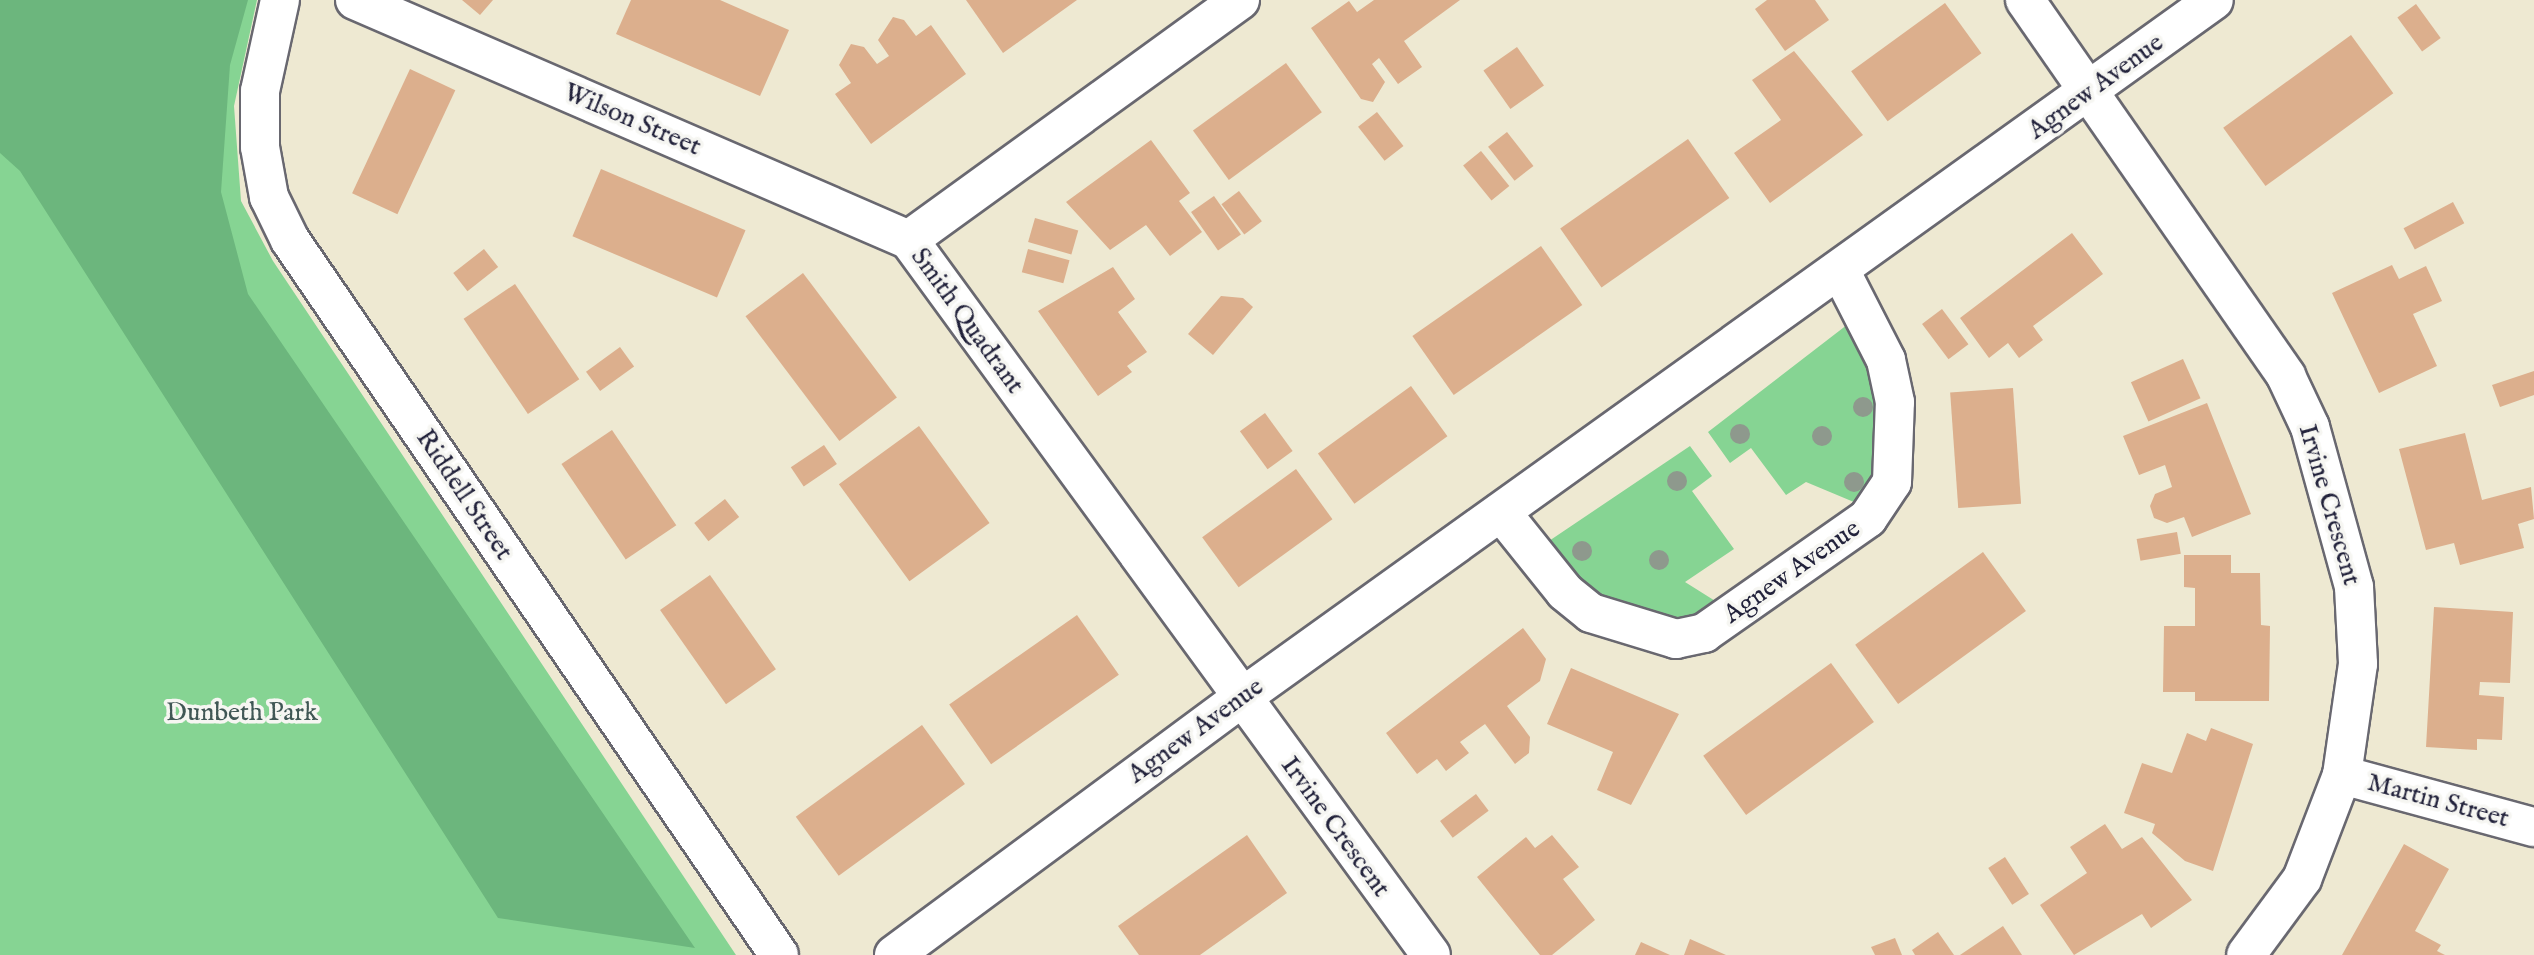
<!DOCTYPE html>
<html>
<head>
<meta charset="utf-8">
<style>
	body { margin:0 }
	#map { position:relative; width:2534px; height:955px; overflow:hidden; background:#eee9d2; font-family:"IM FELL English",serif }
	div>[style] { position:absolute }
	.green>* { inset:0; background:#86d493 }
	.forest>* { inset:0; background:#6cb67d }
	.building>* { inset:0; background:#dcaf8d; transform-origin:0 0 }
	.roads { filter:drop-shadow(2px 0 #696870) drop-shadow(-2px 0 #696870) drop-shadow(0 2px #696870) drop-shadow(0 -2px #696870) }
	.minor>* { height:38px; margin:-19px; padding:0 19px; transform-origin:19px; border-radius:19px; background:#fff }
	.trees>* { width:20px; height:20px; margin:-10px; border-radius:50%; background:#8e998d }
	span { translate:-50% -50%; white-space:nowrap; text-align:center; line-height:1.15; -webkit-text-stroke:7px #f6f6f2; paint-order:stroke }
	.street-label { font-size:26px; color:#22223b }
	.park-label { font-size:26px; color:#405755 }
</style>
</head>
<body>
<div id="map">
	<div class="green">
		<div style="clip-path:polygon(0 0,257px 0,234px 106px,241px 201px,273px 261px,736px 955px,0 955px)"></div>
		<div style="clip-path:polygon(1852px 321px,1880px 402px,1878px 479px,1861px 505px,1806px 482px,1786px 495px,1751px 448px,1730px 463px,1708px 432px)"></div>
		<div style="clip-path:polygon(1690px 446px,1712px 476px,1692px 491px,1734px 549px,1685px 582px,1720px 604px,1694px 618px,1667px 621px,1598px 599px,1546px 543px)"></div>
	</div>
	<div class="forest">
		<div style="clip-path:polygon(0 0,248px 0,230px 65px,221px 192px,248px 294px,695px 948px,498px 918px,20px 171px,0 153px)"></div>
	</div>
	<div class="building">
		<div style="clip-path:polygon(462px 0,493px 0,480px 15px)"></div>
		<div style="clip-path:polygon(631px 0,720px 0,789px 30px,760px 96px,616px 34px)"></div>
		<div style="clip-path:polygon(966px 0,1077px 0,1003px 53px)"></div>
		<div style="clip-path:polygon(1374px 0,1460px 0,1404px 41px,1422px 67px,1398px 84px,1379px 58px,1372px 64px,1385px 82px,1373px 102px,1361px 99px,1311px 28px,1349px 1px,1357px 12px)"></div>
		<div style="clip-path:polygon(1767px 0,1815px 0,1829px 20px,1785px 51px,1755px 9px)"></div>
		<div style="left:1945px;top:3px;width:62px;height:116px;rotate:54deg"></div>
		<div style="left:2416px;top:4px;width:42px;height:23px;rotate:54deg"></div>
		<div style="clip-path:polygon(893px 17px,904px 20px,916px 36px,931px 25px,966px 74px,871px 144px,835px 94px,851px 83px,839px 65px,851px 44px,864px 47px,877px 64px,889px 56px,878px 40px)"></div>
		<div style="left:2351px;top:35px;width:72px;height:158px;rotate:54deg"></div>
		<div style="left:1517px;top:47px;width:47px;height:41px;rotate:55deg"></div>
		<div style="clip-path:polygon(1794px 51px,1863px 135px,1770px 203px,1734px 153px,1781px 120px,1752px 80px)"></div>
		<div style="left:1286px;top:63px;width:61px;height:115px;rotate:54deg"></div>
		<div style="left:410px;top:69px;width:50px;height:137px;rotate:25deg"></div>
		<div style="left:1377px;top:112px;width:43px;height:24px;rotate:52deg"></div>
		<div style="left:1507px;top:132px;width:43px;height:24px;rotate:52deg"></div>
		<div style="left:1688px;top:139px;width:72px;height:156px;rotate:55deg"></div>
		<div style="clip-path:polygon(1151px 140px,1190px 193px,1179px 201px,1202px 232px,1170px 256px,1146px 225px,1110px 250px,1066px 202px)"></div>
		<div style="left:1481px;top:151px;width:45px;height:23px;rotate:51deg"></div>
		<div style="left:601px;top:169px;width:157px;height:73px;rotate:23deg"></div>
		<div style="left:1239px;top:191px;width:38px;height:22px;rotate:53deg"></div>
		<div style="left:1214px;top:196px;width:47px;height:28px;rotate:55deg"></div>
		<div style="left:2453px;top:202px;width:24px;height:56px;rotate:62deg"></div>
		<div style="left:1035px;top:218px;width:45px;height:25px;rotate:16deg"></div>
		<div style="clip-path:polygon(2072px 233px,2103px 274px,2033px 326px,2043px 340px,2019px 358px,2008px 343px,1989px 358px,1960px 318px)"></div>
		<div style="left:1541px;top:246px;width:72px;height:157px;rotate:55deg"></div>
		<div style="left:484px;top:249px;width:23px;height:39px;rotate:52deg"></div>
		<div style="left:1028px;top:249px;width:43px;height:24px;rotate:15deg"></div>
		<div style="clip-path:polygon(2392px 265px,2399px 279px,2426px 266px,2442px 301px,2413px 314px,2437px 366px,2379px 393px,2332px 293px)"></div>
		<div style="clip-path:polygon(1113px 267px,1135px 299px,1118px 312px,1147px 352px,1127px 366px,1132px 372px,1098px 396px,1038px 311px)"></div>
		<div style="left:803px;top:273px;width:156px;height:72px;rotate:53deg"></div>
		<div style="left:515px;top:284px;width:115px;height:62px;rotate:56deg"></div>
		<div style="clip-path:polygon(1221px 296px,1243px 298px,1253px 307px,1213px 355px,1188px 334px)"></div>
		<div style="left:1942px;top:309px;width:44px;height:25px;rotate:53deg"></div>
		<div style="left:620px;top:347px;width:24px;height:42px;rotate:54deg"></div>
		<div style="left:2183px;top:359px;width:43px;height:57px;rotate:66deg"></div>
		<div style="clip-path:polygon(2534px 371px,2534px 395px,2500px 407px,2492px 385px)"></div>
		<div style="left:1411px;top:386px;width:62px;height:115px;rotate:54deg"></div>
		<div style="left:2013px;top:388px;width:116px;height:63px;rotate:86deg"></div>
		<div style="clip-path:polygon(2207px 403px,2251px 514px,2192px 537px,2184px 517px,2167px 523px,2154px 518px,2150px 506px,2155px 494px,2172px 487px,2165px 465px,2139px 475px,2123px 436px)"></div>
		<div style="left:1265px;top:413px;width:47px;height:31px;rotate:54deg"></div>
		<div style="left:919px;top:426px;width:120px;height:99px;rotate:54deg"></div>
		<div style="left:612px;top:430px;width:115px;height:61px;rotate:56deg"></div>
		<div style="clip-path:polygon(2465px 433px,2482px 500px,2531px 487px,2534px 519px,2518px 524px,2524px 548px,2460px 565px,2454px 543px,2426px 550px,2399px 449px)"></div>
		<div style="left:824px;top:445px;width:23px;height:40px;rotate:56deg"></div>
		<div style="left:1296px;top:469px;width:62px;height:116px;rotate:54deg"></div>
		<div style="left:725px;top:499px;width:23px;height:39px;rotate:52deg"></div>
		<div style="left:2177px;top:532px;width:22px;height:41px;rotate:80deg"></div>
		<div style="left:1983px;top:552px;width:73px;height:158px;rotate:54deg"></div>
		<div style="clip-path:polygon(2184px 555px,2231px 555px,2231px 573px,2260px 573px,2261px 625px,2270px 626px,2269px 701px,2195px 701px,2195px 692px,2163px 692px,2164px 626px,2195px 626px,2195px 588px,2184px 587px)"></div>
		<div style="left:710px;top:575px;width:115px;height:61px;rotate:55deg"></div>
		<div style="clip-path:polygon(2434px 607px,2513px 612px,2510px 683px,2480px 682px,2479px 695px,2504px 697px,2502px 740px,2477px 739px,2477px 750px,2426px 747px)"></div>
		<div style="left:1077px;top:615px;width:73px;height:156px;rotate:55deg"></div>
		<div style="clip-path:polygon(1523px 628px,1546px 659px,1540px 681px,1507px 706px,1530px 737px,1529px 753px,1515px 764px,1485px 724px,1460px 742px,1469px 753px,1446px 771px,1437px 759px,1417px 774px,1386px 733px)"></div>
		<div style="left:1831px;top:663px;width:73px;height:158px;rotate:54deg"></div>
		<div style="clip-path:polygon(1571px 668px,1679px 714px,1631px 805px,1597px 790px,1613px 752px,1547px 724px)"></div>
		<div style="left:922px;top:725px;width:73px;height:156px;rotate:54deg"></div>
		<div style="clip-path:polygon(2211px 728px,2253px 744px,2213px 871px,2185px 861px,2152px 833px,2155px 824px,2124px 813px,2142px 763px,2172px 773px,2187px 733px,2206px 741px)"></div>
		<div style="left:1476px;top:794px;width:21px;height:45px;rotate:53deg"></div>
		<div style="clip-path:polygon(2105px 824px,2122px 849px,2142px 837px,2192px 900px,2151px 928px,2142px 914px,2074px 955px,2040px 905px,2087px 873px,2070px 847px)"></div>
		<div style="clip-path:polygon(1247px 835px,1287px 893px,1200px 955px,1139px 955px,1118px 926px)"></div>
		<div style="clip-path:polygon(1552px 835px,1579px 867px,1563px 879px,1595px 920px,1552px 955px,1540px 955px,1477px 877px,1526px 837px,1535px 848px)"></div>
		<div style="clip-path:polygon(2404px 844px,2449px 869px,2415px 931px,2441px 945px,2437px 951px,2445px 955px,2342px 955px)"></div>
		<div style="left:2005px;top:857px;width:44px;height:20px;rotate:57deg"></div>
		<div style="clip-path:polygon(2003px 926px,2022px 955px,1960px 955px)"></div>
		<div style="clip-path:polygon(1938px 932px,1954px 955px,1915px 955px,1912px 950px)"></div>
		<div style="clip-path:polygon(1895px 938px,1902px 955px,1875px 955px,1871px 947px)"></div>
		<div style="clip-path:polygon(1690px 939px,1726px 955px,1684px 955px)"></div>
		<div style="clip-path:polygon(1641px 942px,1670px 955px,1635px 955px)"></div>
	</div>
	<div class="roads">
		<div class="minor">
			<div style="left:280px;top:0;width:93px;rotate:102.4deg"></div>
			<div style="left:260px;top:91px;width:56px;rotate:90deg"></div>
			<div style="left:260px;top:147px;width:51px;rotate:79.8deg"></div>
			<div style="left:269px;top:197px;width:48px;rotate:64deg"></div>
			<div style="left:290px;top:240px;width:866px;rotate:55.63deg"></div>
			<div style="left:355px;top:0;width:604px;rotate:23.42deg"></div>
			<div style="left:1240px;top:0;width:409px;rotate:144.1deg"></div>
			<div style="left:909px;top:240px;width:885px;rotate:53.87deg"></div>
			<div style="left:2025px;top:0;width:458px;rotate:55.2deg"></div>
			<div style="left:2286px;top:376px;width:56px;rotate:64.8deg"></div>
			<div style="left:2310px;top:427px;width:166px;rotate:74.6deg"></div>
			<div style="left:2354px;top:587px;width:77px;rotate:87deg"></div>
			<div style="left:2358px;top:664px;width:112px;rotate:98.2deg"></div>
			<div style="left:2342px;top:775px;width:111px;rotate:111deg"></div>
			<div style="left:2302px;top:879px;width:94px;rotate:126.4deg"></div>
			<div style="left:1501px;top:512px;width:102px;rotate:51.3deg"></div>
			<div style="left:1565px;top:592px;width:33px;rotate:39deg"></div>
			<div style="left:1591px;top:613px;width:89px;rotate:17deg"></div>
			<div style="left:1676px;top:639px;width:29px;rotate:-12deg"></div>
			<div style="left:1704px;top:633px;width:200px;rotate:-35deg"></div>
			<div style="left:1868px;top:518px;width:43px;rotate:-56.3deg"></div>
			<div style="left:1892px;top:482px;width:80px;rotate:-87.9deg"></div>
			<div style="left:1895px;top:402px;width:43px;rotate:-102.1deg"></div>
			<div style="left:1886px;top:360px;width:101px;rotate:-117.1deg"></div>
			<div style="left:2342px;top:775px;width:199px;rotate:15.2deg"></div>
			<div style="left:894px;top:955px;width:432px;rotate:-36.5deg"></div>
			<div style="left:1241px;top:698px;width:1197px;rotate:-35.65deg"></div>
		</div>
	</div>
	<div class="trees">
		<div style="left:1863px;top:407px"></div>
		<div style="left:1740px;top:434px"></div>
		<div style="left:1822px;top:436px"></div>
		<div style="left:1677px;top:481px"></div>
		<div style="left:1854px;top:482px"></div>
		<div style="left:1582px;top:551px"></div>
		<div style="left:1659px;top:560px"></div>
	</div>
	<div class="street-label">
		<span style="left:2096px;top:87px;rotate:-36deg">Agnew Avenue</span>
		<span style="left:632px;top:120px;rotate:23deg">Wilson Street</span>
		<span style="left:967px;top:321px;rotate:54deg">Smith Quadrant</span>
		<span style="left:464px;top:495px;rotate:56deg">Riddell Street</span>
		<span style="left:2329px;top:505px;rotate:74deg">Irvine Crescent</span>
		<span style="left:1792px;top:572px;rotate:-35deg">Agnew Avenue</span>
		<span style="left:1196px;top:731px;rotate:-36deg">Agnew Avenue</span>
		<span style="left:2438px;top:801px;rotate:15deg">Martin Street</span>
		<span style="left:1335px;top:827px;rotate:54deg">Irvine Crescent</span>
	</div>
	<div class="park-label">
		<span style="left:242px;top:713px">Dunbeth Park</span>
	</div>
</div>
</body>
</html>
